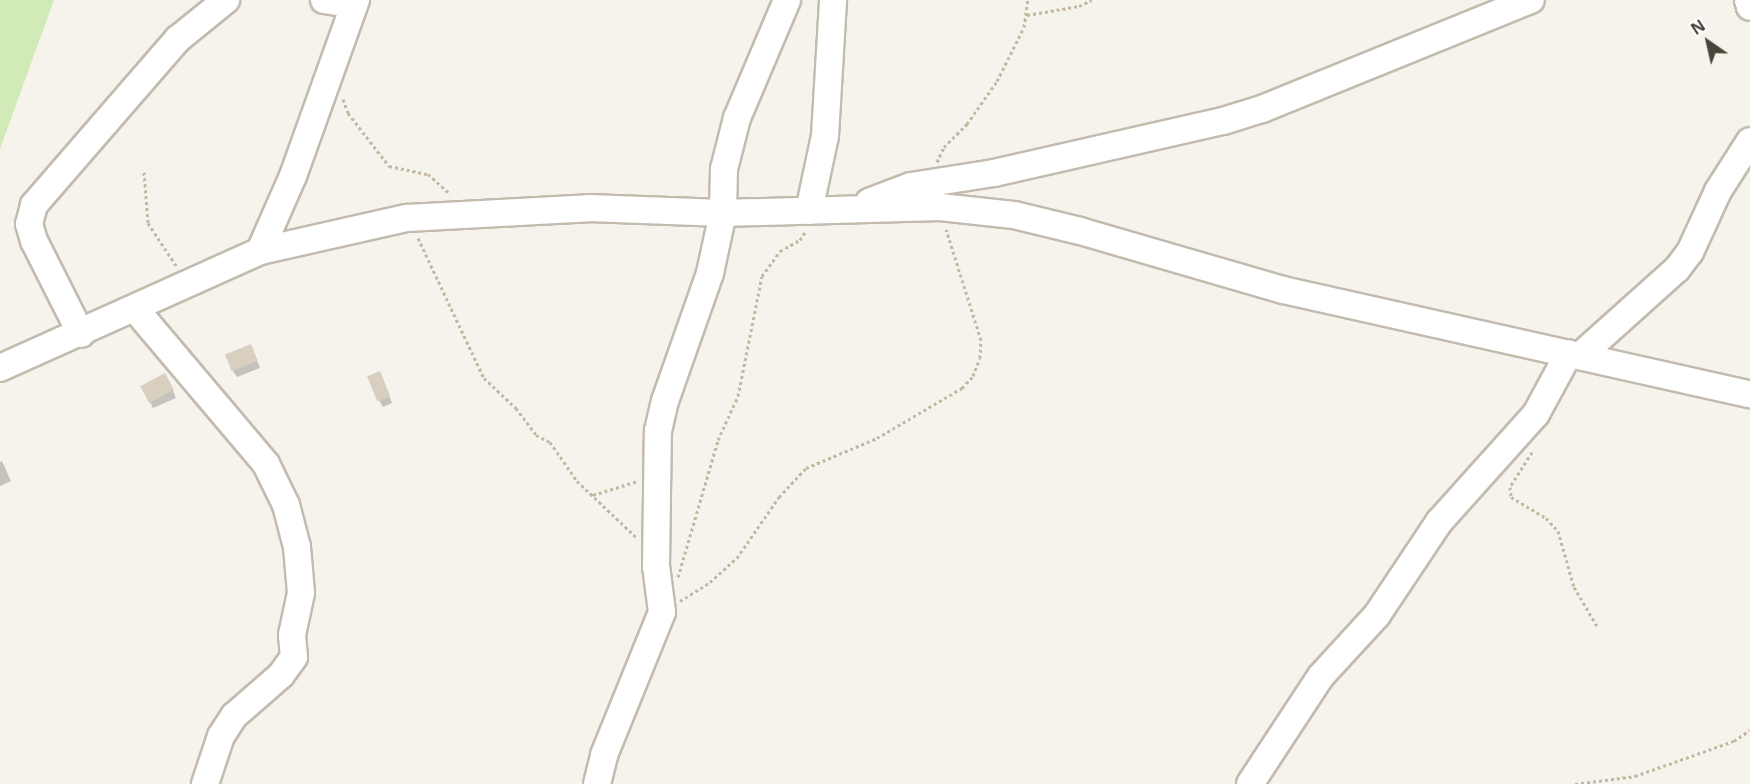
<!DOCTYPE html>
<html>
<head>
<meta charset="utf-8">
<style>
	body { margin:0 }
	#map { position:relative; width:1750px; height:784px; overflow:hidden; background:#f6f3ec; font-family:"Noto Sans",sans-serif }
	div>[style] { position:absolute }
	.green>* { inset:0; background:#d2eab5 }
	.shadow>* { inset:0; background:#0003 }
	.building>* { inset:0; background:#d8cfc1; transform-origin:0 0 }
	.path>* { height:3px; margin-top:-1.5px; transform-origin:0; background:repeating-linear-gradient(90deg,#c4b79f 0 3px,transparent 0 6px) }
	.roads { filter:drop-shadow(2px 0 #c2bbae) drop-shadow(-2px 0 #c2bbae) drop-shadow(0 2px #c2bbae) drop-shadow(0 -2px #c2bbae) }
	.minor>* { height:26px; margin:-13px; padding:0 13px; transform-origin:13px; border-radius:13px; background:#fff }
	span { translate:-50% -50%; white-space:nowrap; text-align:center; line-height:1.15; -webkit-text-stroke:4.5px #fff; paint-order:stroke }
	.north { position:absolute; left:1678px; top:12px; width:60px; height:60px; -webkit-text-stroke:4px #fff; paint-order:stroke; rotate:326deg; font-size:16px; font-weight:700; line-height:24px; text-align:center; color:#4b4439 }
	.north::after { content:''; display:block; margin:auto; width:21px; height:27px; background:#4b4439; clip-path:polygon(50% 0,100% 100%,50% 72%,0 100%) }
</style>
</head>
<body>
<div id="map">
	<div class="green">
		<div style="clip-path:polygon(0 0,54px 0,0 149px)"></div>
	</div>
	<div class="shadow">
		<div style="clip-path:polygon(254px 353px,260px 368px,237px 377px,233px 371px)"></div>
		<div style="clip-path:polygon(380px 372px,392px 403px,383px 407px,379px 400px)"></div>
		<div style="clip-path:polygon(169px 381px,176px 398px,153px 408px,142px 386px)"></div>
		<div style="clip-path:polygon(2px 461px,11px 481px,0 486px,0 462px)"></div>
	</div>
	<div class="building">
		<div style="left:251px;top:344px;width:18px;height:28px;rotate:68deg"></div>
		<div style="left:380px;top:371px;width:27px;height:14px;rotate:68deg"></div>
		<div style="left:165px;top:373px;width:19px;height:28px;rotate:62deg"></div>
	</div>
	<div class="path">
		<div style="left:1027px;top:15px;width:53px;rotate:-9.8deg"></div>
		<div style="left:1079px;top:6px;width:14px;rotate:-25deg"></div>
		<div style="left:343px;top:99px;width:15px;rotate:70deg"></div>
		<div style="left:348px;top:113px;width:67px;rotate:52.3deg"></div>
		<div style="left:389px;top:166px;width:40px;rotate:12deg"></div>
		<div style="left:428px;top:174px;width:30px;rotate:42deg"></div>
		<div style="left:937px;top:162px;width:17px;rotate:-65deg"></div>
		<div style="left:944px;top:147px;width:33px;rotate:-45deg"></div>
		<div style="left:967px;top:124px;width:52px;rotate:-55.1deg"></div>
		<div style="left:997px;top:81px;width:60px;rotate:-63.4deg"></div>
		<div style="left:1024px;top:27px;width:27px;rotate:-82deg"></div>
		<div style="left:144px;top:172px;width:51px;rotate:85.5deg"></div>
		<div style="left:148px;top:223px;width:53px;rotate:56.6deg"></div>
		<div style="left:418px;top:238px;width:155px;rotate:64.8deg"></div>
		<div style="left:484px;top:378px;width:44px;rotate:43.2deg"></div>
		<div style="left:516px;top:408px;width:34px;rotate:53deg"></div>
		<div style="left:536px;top:435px;width:16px;rotate:27deg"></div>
		<div style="left:550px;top:442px;width:47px;rotate:55.3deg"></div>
		<div style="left:577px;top:481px;width:81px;rotate:43.5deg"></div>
		<div style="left:1532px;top:452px;width:41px;rotate:122.2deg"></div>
		<div style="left:1510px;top:487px;width:10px;rotate:84deg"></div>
		<div style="left:1511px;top:497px;width:41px;rotate:31deg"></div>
		<div style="left:1546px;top:518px;width:18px;rotate:47deg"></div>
		<div style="left:1558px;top:531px;width:58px;rotate:74.1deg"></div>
		<div style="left:1574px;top:587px;width:45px;rotate:59.5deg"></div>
		<div style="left:593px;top:495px;width:47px;rotate:-17.3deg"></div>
		<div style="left:678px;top:577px;width:143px;rotate:-73.7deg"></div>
		<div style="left:718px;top:440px;width:48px;rotate:-65.6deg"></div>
		<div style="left:738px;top:396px;width:122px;rotate:-78.7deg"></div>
		<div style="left:762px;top:276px;width:31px;rotate:-54deg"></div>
		<div style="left:780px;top:251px;width:23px;rotate:-29deg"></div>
		<div style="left:800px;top:240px;width:9px;rotate:-58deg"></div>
		<div style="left:680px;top:601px;width:36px;rotate:-32deg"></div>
		<div style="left:710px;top:582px;width:36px;rotate:-42deg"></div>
		<div style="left:737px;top:558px;width:74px;rotate:-55.5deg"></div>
		<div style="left:779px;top:497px;width:40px;rotate:-47deg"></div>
		<div style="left:806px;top:468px;width:77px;rotate:-22.9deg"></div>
		<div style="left:877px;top:438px;width:99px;rotate:-30.5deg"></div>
		<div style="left:962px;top:388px;width:16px;rotate:-47deg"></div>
		<div style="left:973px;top:376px;width:19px;rotate:-69deg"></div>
		<div style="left:980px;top:358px;width:18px;rotate:-87deg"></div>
		<div style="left:981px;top:340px;width:116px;rotate:-107.5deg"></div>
		<div style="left:1575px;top:784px;width:61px;rotate:-7.6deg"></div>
		<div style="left:1635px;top:776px;width:105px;rotate:-19.5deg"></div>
		<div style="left:1734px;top:741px;width:19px;rotate:-35deg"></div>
	</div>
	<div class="roads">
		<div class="minor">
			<div style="left:324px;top:0;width:30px;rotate:9deg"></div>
			<div style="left:1748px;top:0;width:7px;rotate:74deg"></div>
			<div style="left:869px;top:202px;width:45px;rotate:-20.9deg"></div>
			<div style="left:911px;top:186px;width:84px;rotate:-8.9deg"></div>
			<div style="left:994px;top:173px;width:235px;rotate:-12.8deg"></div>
			<div style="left:1223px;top:121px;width:41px;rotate:-17.1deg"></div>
			<div style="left:1262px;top:109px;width:290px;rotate:-22.1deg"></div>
			<div style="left:809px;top:211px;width:77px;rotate:-78deg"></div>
			<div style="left:825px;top:136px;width:136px;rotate:-86.6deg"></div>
			<div style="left:260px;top:251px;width:82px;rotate:-66.3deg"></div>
			<div style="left:293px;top:176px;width:187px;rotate:-70.3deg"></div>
			<div style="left:136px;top:310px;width:202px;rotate:49.8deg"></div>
			<div style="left:266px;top:464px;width:46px;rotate:64deg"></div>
			<div style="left:286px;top:505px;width:43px;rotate:75.3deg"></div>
			<div style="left:297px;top:547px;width:46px;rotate:85deg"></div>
			<div style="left:301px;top:593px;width:43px;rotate:102.1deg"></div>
			<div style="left:292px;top:635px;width:22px;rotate:85deg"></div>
			<div style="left:294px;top:657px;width:22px;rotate:126deg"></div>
			<div style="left:281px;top:675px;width:62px;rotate:138.9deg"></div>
			<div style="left:234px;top:716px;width:24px;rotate:123deg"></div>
			<div style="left:221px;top:736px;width:51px;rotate:108.4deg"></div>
			<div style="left:81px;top:334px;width:104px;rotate:-116.8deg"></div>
			<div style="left:34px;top:241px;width:18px;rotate:-106deg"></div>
			<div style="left:29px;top:224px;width:20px;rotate:-75deg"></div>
			<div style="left:34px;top:205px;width:220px;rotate:-49.1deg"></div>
			<div style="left:178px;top:39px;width:62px;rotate:-39.1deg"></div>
			<div style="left:1581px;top:355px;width:129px;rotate:-41.9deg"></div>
			<div style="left:1677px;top:269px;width:21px;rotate:-53deg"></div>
			<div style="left:1690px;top:252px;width:67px;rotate:-65.3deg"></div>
			<div style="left:1718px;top:191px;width:59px;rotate:-57.4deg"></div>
			<div style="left:0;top:368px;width:285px;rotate:-24.2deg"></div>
			<div style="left:260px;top:251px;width:151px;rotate:-12.7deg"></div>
			<div style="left:407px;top:218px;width:182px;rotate:-3.1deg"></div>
			<div style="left:589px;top:208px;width:134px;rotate:2.1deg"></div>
			<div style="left:723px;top:213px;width:217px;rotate:-1.6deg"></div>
			<div style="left:940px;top:207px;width:74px;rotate:6.2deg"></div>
			<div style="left:1014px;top:215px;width:68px;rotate:13.6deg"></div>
			<div style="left:1080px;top:231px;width:211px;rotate:16.2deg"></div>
			<div style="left:1283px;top:290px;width:478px;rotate:12.6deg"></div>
			<div style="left:597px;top:784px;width:30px;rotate:-76deg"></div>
			<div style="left:604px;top:755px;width:154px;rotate:-67.9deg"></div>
			<div style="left:662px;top:612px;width:46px;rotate:-97.4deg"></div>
			<div style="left:656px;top:566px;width:135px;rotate:-89.2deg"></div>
			<div style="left:658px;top:431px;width:31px;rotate:-77deg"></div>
			<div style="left:665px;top:401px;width:136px;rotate:-70.6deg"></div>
			<div style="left:710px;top:273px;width:61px;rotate:-77.8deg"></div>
			<div style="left:723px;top:213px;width:44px;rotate:-88.7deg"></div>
			<div style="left:724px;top:169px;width:53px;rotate:-75.7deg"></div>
			<div style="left:737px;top:118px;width:128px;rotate:-67deg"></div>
			<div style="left:1250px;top:784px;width:129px;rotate:-56.7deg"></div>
			<div style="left:1321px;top:676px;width:83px;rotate:-47.4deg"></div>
			<div style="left:1377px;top:615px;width:112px;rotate:-56.3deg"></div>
			<div style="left:1439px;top:522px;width:145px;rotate:-48.1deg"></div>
			<div style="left:1536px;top:414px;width:69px;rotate:-61.6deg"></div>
		</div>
	</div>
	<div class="north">N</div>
</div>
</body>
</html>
